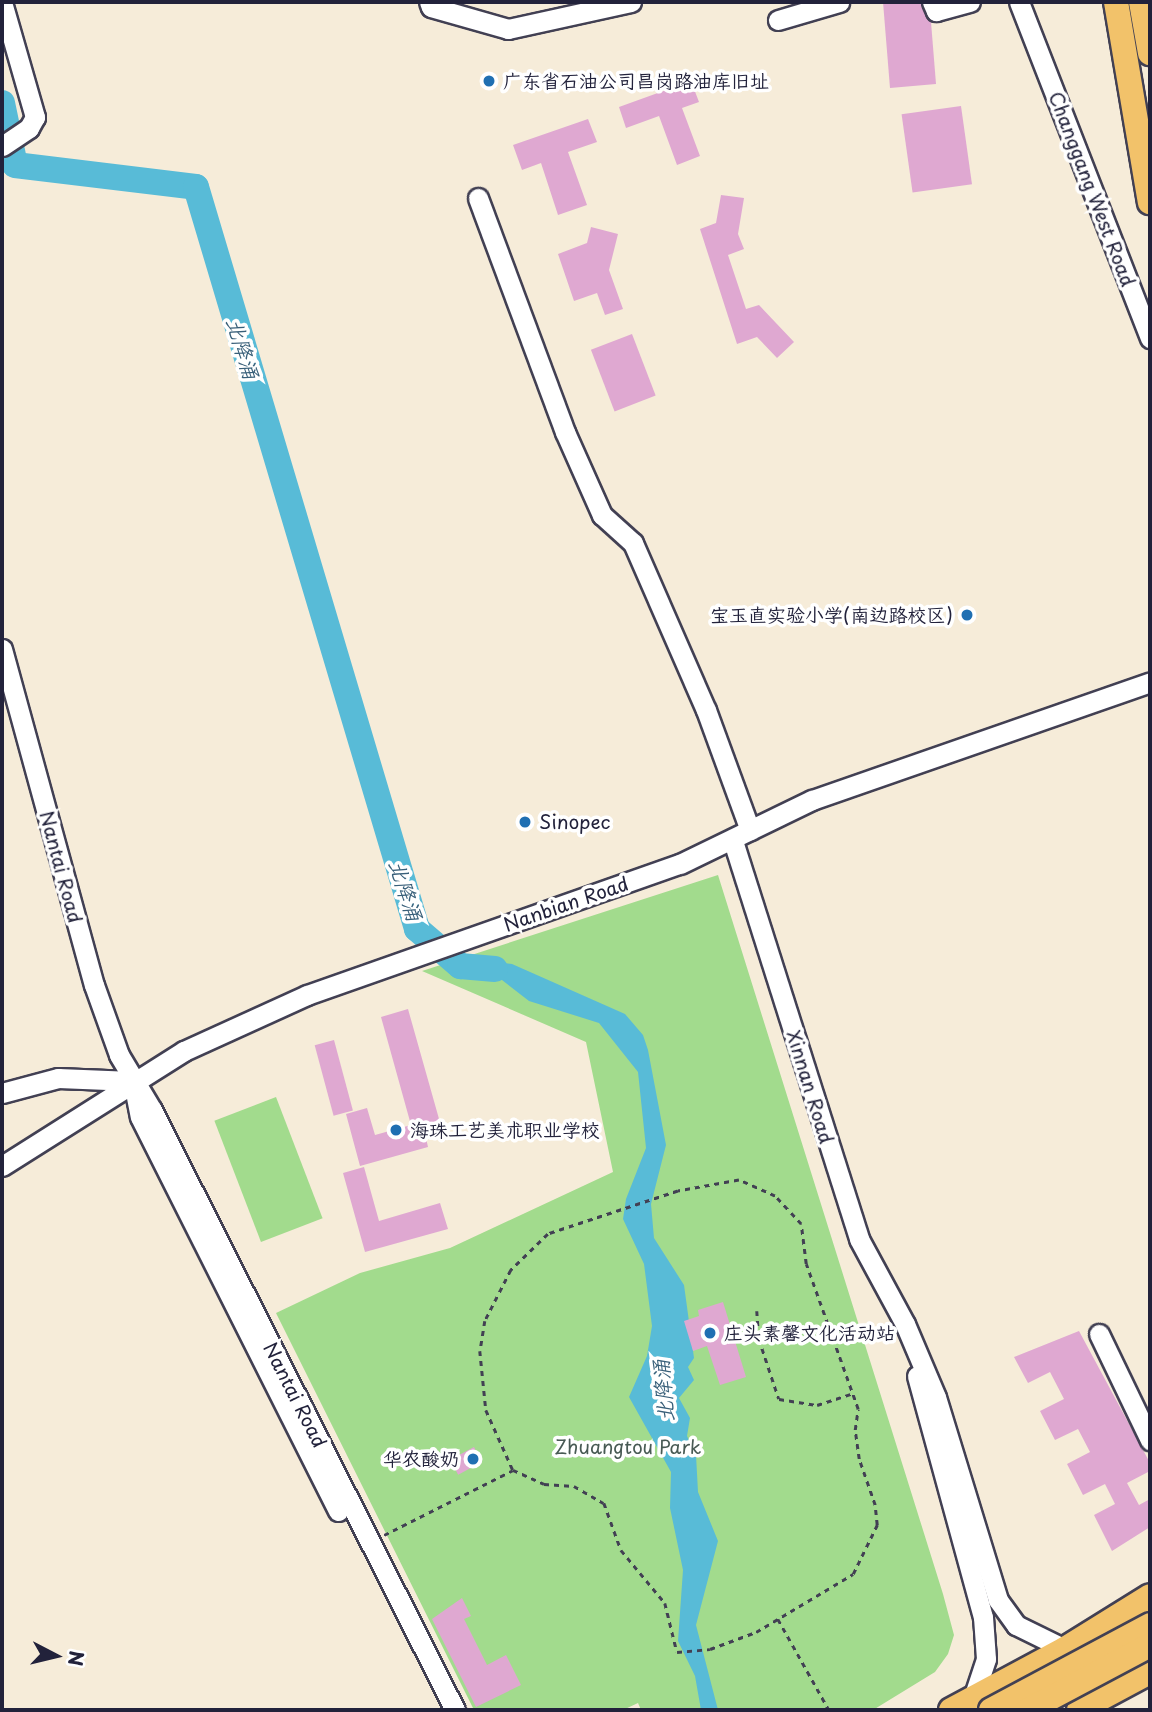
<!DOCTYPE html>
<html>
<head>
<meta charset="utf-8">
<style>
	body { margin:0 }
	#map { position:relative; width:1152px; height:1712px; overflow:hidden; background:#f6ecd9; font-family:"Playpen Sans","LXGW WenKai TC",sans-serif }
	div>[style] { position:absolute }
	.green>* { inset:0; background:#a2db8d; transform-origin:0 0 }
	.water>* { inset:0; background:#58bbd7 }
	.river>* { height:26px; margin:-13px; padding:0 13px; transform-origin:13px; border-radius:13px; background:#58bbd7 }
	.building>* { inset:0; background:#dfa8d1; transform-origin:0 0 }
	.path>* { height:2.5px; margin-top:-1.25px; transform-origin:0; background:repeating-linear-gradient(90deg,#424053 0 5px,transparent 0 10px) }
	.roads { filter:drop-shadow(2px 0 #424053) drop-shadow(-2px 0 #424053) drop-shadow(0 2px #424053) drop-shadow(0 -2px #424053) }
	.minor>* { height:19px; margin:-9.5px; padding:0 9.5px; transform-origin:9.5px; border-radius:9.5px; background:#fff }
	.major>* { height:24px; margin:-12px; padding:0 12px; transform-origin:12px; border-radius:12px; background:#f2c26a }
	.bridges { filter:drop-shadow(2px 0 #424053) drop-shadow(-2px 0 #424053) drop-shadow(0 2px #424053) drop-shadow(0 -2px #424053) }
	.major-bridge>* { height:24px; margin:-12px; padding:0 12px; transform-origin:12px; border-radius:12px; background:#f2c26a }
	.dots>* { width:19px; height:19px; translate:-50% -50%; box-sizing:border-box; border:4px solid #fff; border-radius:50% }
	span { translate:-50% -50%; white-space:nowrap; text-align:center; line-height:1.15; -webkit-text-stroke:7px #fff; paint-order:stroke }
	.poi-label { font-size:19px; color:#22223b }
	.left { translate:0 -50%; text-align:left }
	.right { translate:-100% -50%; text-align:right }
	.street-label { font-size:19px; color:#22223b }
	.park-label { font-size:19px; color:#485a54 }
	.water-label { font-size:21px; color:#385f79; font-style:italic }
	.frame { position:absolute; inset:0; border:4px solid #22223b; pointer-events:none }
	.north { position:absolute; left:21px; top:1621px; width:70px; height:70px; -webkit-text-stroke:5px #fff; paint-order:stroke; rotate:97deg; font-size:19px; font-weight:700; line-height:28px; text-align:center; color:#22223b }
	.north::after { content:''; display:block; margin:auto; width:24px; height:32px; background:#22223b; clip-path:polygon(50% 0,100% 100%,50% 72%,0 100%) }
</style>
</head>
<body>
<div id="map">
	<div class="green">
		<div style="clip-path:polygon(718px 875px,943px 1594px,954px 1635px,948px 1654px,935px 1672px,873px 1710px,641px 1710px,638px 1703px,623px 1710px,474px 1710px,276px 1313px,360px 1273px,450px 1248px,613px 1172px,586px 1042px,422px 971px)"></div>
		<div style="left:276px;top:1097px;width:130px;height:66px;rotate:69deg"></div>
	</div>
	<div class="water">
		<div style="clip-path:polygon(486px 961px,512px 964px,625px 1014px,643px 1035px,648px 1050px,666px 1145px,651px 1204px,654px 1238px,684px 1285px,694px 1358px,688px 1367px,694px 1380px,679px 1398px,690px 1418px,687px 1436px,696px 1455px,698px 1492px,718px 1541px,696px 1625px,718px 1710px,701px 1710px,695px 1676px,678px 1641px,683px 1570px,670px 1508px,671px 1472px,629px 1397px,647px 1356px,652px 1326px,644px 1264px,623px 1219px,626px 1199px,646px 1148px,638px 1072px,599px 1023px,529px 1001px,493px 973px,460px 966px)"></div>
	</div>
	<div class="river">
		<div style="left:2px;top:103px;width:63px;rotate:78.2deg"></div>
		<div style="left:15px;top:165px;width:182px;rotate:6.9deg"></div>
		<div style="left:196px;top:187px;width:774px;rotate:73.41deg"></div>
		<div style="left:417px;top:929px;width:57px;rotate:40.7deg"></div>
		<div style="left:460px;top:966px;width:35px;rotate:5deg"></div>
	</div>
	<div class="building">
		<div style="clip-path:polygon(883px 2px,920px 2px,931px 22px,936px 84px,890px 88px)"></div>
		<div style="clip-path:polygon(691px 81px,699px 102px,682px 108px,700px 156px,677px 165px,659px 116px,626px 128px,619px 107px)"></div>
		<div style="left:961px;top:106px;width:79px;height:60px;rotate:82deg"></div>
		<div style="clip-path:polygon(588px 119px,597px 142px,568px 152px,587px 205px,558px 215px,541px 163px,522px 170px,513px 145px)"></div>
		<div style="clip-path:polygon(721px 195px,744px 198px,738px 234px,744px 249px,728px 255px,746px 309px,759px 305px,794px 342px,777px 358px,757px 337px,737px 344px,700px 229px,716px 223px)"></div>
		<div style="clip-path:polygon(591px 227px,618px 234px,609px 270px,623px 309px,605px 315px,597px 293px,574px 301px,558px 254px,587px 243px)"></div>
		<div style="left:632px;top:334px;width:66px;height:44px;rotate:69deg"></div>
		<div style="clip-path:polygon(408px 1009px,443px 1133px,426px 1138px,428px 1147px,360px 1166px,346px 1114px,367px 1108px,375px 1135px,411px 1125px,381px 1017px)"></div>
		<div style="left:334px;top:1040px;width:73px;height:20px;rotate:75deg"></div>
		<div style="clip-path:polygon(364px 1167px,379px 1221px,440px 1203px,448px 1229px,365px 1252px,343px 1173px)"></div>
		<div style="clip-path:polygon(723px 1302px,746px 1377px,720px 1385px,707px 1346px,693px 1351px,684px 1321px,699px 1316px,698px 1310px)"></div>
		<div style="clip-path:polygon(1079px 1331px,1150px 1463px,1150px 1471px,1127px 1483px,1139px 1505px,1150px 1499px,1150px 1527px,1112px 1551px,1094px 1515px,1115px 1504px,1105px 1484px,1083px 1495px,1067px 1464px,1090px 1452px,1078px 1429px,1055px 1440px,1040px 1411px,1064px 1399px,1050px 1372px,1028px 1383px,1014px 1357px)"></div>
		<div style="left:474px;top:1447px;width:17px;height:27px;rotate:62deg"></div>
		<div style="clip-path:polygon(462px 1598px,471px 1616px,464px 1619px,487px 1665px,506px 1655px,521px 1685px,476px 1707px,432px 1619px)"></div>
	</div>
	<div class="path">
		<div style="left:757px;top:1311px;width:28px;rotate:86deg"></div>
		<div style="left:759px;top:1339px;width:63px;rotate:71.6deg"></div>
		<div style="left:779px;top:1399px;width:38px;rotate:9deg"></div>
		<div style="left:817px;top:1405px;width:39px;rotate:-18deg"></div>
		<div style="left:384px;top:1535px;width:144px;rotate:-26.7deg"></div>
		<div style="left:513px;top:1470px;width:34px;rotate:24deg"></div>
		<div style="left:544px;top:1484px;width:30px;rotate:4deg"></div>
		<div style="left:574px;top:1486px;width:34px;rotate:30deg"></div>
		<div style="left:604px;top:1503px;width:50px;rotate:70.1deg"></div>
		<div style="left:621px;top:1550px;width:69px;rotate:50.3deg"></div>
		<div style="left:665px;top:1603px;width:50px;rotate:76.2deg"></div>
		<div style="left:677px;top:1652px;width:33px;rotate:-5deg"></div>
		<div style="left:710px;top:1649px;width:49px;rotate:-20.3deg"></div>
		<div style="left:756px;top:1632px;width:113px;rotate:-30.9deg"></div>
		<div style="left:853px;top:1574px;width:55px;rotate:-63.9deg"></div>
		<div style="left:877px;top:1525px;width:20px;rotate:-96deg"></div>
		<div style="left:875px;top:1505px;width:49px;rotate:-109.2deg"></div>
		<div style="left:859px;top:1459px;width:29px;rotate:-98deg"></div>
		<div style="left:855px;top:1430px;width:21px;rotate:-82deg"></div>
		<div style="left:858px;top:1409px;width:154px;rotate:-109.7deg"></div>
		<div style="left:806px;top:1264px;width:40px;rotate:-97.1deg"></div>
		<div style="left:801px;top:1224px;width:38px;rotate:-133deg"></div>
		<div style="left:775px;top:1196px;width:39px;rotate:-156deg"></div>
		<div style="left:739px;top:1180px;width:62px;rotate:169.8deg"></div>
		<div style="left:678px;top:1191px;width:137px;rotate:161.7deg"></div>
		<div style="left:548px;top:1234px;width:52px;rotate:135.8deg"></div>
		<div style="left:511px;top:1270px;width:57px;rotate:117deg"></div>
		<div style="left:485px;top:1321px;width:30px;rotate:99deg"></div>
		<div style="left:480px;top:1351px;width:59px;rotate:84.2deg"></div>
		<div style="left:486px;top:1410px;width:66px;rotate:65.8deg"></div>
		<div style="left:778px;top:1619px;width:104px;rotate:60.7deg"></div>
	</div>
	<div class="roads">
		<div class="minor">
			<div style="left:2px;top:2px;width:120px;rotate:74deg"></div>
			<div style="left:35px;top:117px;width:13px;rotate:119deg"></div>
			<div style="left:29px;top:128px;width:32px;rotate:146deg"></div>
			<div style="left:429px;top:2px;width:5px;rotate:68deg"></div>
			<div style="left:431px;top:7px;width:80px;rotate:15.9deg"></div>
			<div style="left:508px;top:29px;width:126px;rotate:-12.4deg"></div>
			<div style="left:932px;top:2px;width:10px;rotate:66deg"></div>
			<div style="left:936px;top:11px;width:35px;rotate:-15deg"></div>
			<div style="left:1019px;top:2px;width:361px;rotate:68.7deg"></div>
			<div style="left:778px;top:20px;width:64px;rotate:-16.4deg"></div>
			<div style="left:478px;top:198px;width:250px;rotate:69.6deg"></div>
			<div style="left:565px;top:432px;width:91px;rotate:66deg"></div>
			<div style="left:602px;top:515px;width:42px;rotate:42.1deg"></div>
			<div style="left:633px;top:543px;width:182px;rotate:66.4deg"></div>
			<div style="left:706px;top:710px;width:128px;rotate:69.9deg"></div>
			<div style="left:2px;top:649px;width:348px;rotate:74.7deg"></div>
			<div style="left:94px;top:985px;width:74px;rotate:70.3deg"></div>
			<div style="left:119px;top:1055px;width:64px;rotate:59deg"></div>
			<div style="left:152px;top:1110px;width:672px;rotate:63.21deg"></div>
			<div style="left:733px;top:841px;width:417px;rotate:72.4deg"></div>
			<div style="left:859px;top:1239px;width:97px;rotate:61.6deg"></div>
			<div style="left:905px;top:1324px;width:79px;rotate:67deg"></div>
			<div style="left:936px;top:1397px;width:212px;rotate:73deg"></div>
			<div style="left:998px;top:1600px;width:31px;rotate:54deg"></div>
			<div style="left:1016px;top:1625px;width:55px;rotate:26.1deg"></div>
			<div style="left:135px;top:1092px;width:25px;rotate:79deg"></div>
			<div style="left:140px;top:1117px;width:441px;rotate:63.3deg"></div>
			<div style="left:2px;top:1093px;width:58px;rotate:-15deg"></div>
			<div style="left:58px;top:1078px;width:74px;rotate:2.3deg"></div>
			<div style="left:2px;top:1166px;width:215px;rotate:-32.3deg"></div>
			<div style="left:184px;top:1051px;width:135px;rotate:-24.5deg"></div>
			<div style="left:307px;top:995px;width:395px;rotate:-19.4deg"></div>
			<div style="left:680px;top:864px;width:147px;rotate:-25.9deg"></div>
			<div style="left:812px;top:800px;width:358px;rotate:-19.2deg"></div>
			<div style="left:1099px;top:1334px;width:118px;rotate:64.3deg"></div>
			<div style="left:917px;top:1376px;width:250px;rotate:74.7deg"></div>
			<div style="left:983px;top:1617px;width:42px;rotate:85.9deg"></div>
			<div style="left:986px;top:1659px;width:41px;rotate:108.4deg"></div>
		</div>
		<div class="major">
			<div style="left:1116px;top:2px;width:203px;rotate:80.4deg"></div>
			<div style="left:1141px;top:2px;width:52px;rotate:80deg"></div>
			<div style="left:951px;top:1710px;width:129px;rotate:-28.2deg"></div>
			<div style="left:1065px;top:1649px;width:100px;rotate:-31.9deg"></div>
			<div style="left:1079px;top:1710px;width:81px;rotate:-28.2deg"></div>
		</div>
	</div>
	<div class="bridges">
		<div class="major-bridge">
			<div style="left:991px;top:1710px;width:180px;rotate:-28.1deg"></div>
			<div style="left:1028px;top:1710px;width:138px;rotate:-28deg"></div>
		</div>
	</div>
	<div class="dots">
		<div style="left:489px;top:81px;background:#1f6fb2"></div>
		<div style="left:967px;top:615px;background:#1f6fb2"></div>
		<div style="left:525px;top:822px;background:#1f6fb2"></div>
		<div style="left:396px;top:1130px;background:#1f6fb2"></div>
		<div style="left:710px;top:1333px;background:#1f6fb2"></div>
		<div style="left:473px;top:1459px;background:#1f6fb2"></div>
	</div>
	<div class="poi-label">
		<span class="left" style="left:503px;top:81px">广东省石油公司昌岗路油库旧址</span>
		<span class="right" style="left:953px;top:615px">宝玉直实验小学(南边路校区)</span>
		<span class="left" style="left:539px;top:822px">Sinopec</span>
		<span class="left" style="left:410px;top:1130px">海珠工艺美术职业学校</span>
		<span class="left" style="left:724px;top:1333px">庄头素馨文化活动站</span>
		<span class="right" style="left:459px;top:1459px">华农酸奶</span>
	</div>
	<div class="street-label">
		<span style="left:1092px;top:189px;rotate:69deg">Changgang West Road</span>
		<span style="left:61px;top:867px;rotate:75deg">Nantai Road</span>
		<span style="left:566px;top:904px;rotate:-19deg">Nanbian Road</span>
		<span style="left:810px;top:1087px;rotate:73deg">Xinnan Road</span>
		<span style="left:295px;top:1395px;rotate:63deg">Nantai Road</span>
	</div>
	<div class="park-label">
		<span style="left:628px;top:1447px">Zhuangtou Park</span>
	</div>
	<div class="water-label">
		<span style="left:244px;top:348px;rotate:73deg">北降涌</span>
		<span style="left:407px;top:890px;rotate:72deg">北降涌</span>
		<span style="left:662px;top:1391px;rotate:-95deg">北降涌</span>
	</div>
	<div class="frame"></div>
	<div class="north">N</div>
</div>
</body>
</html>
